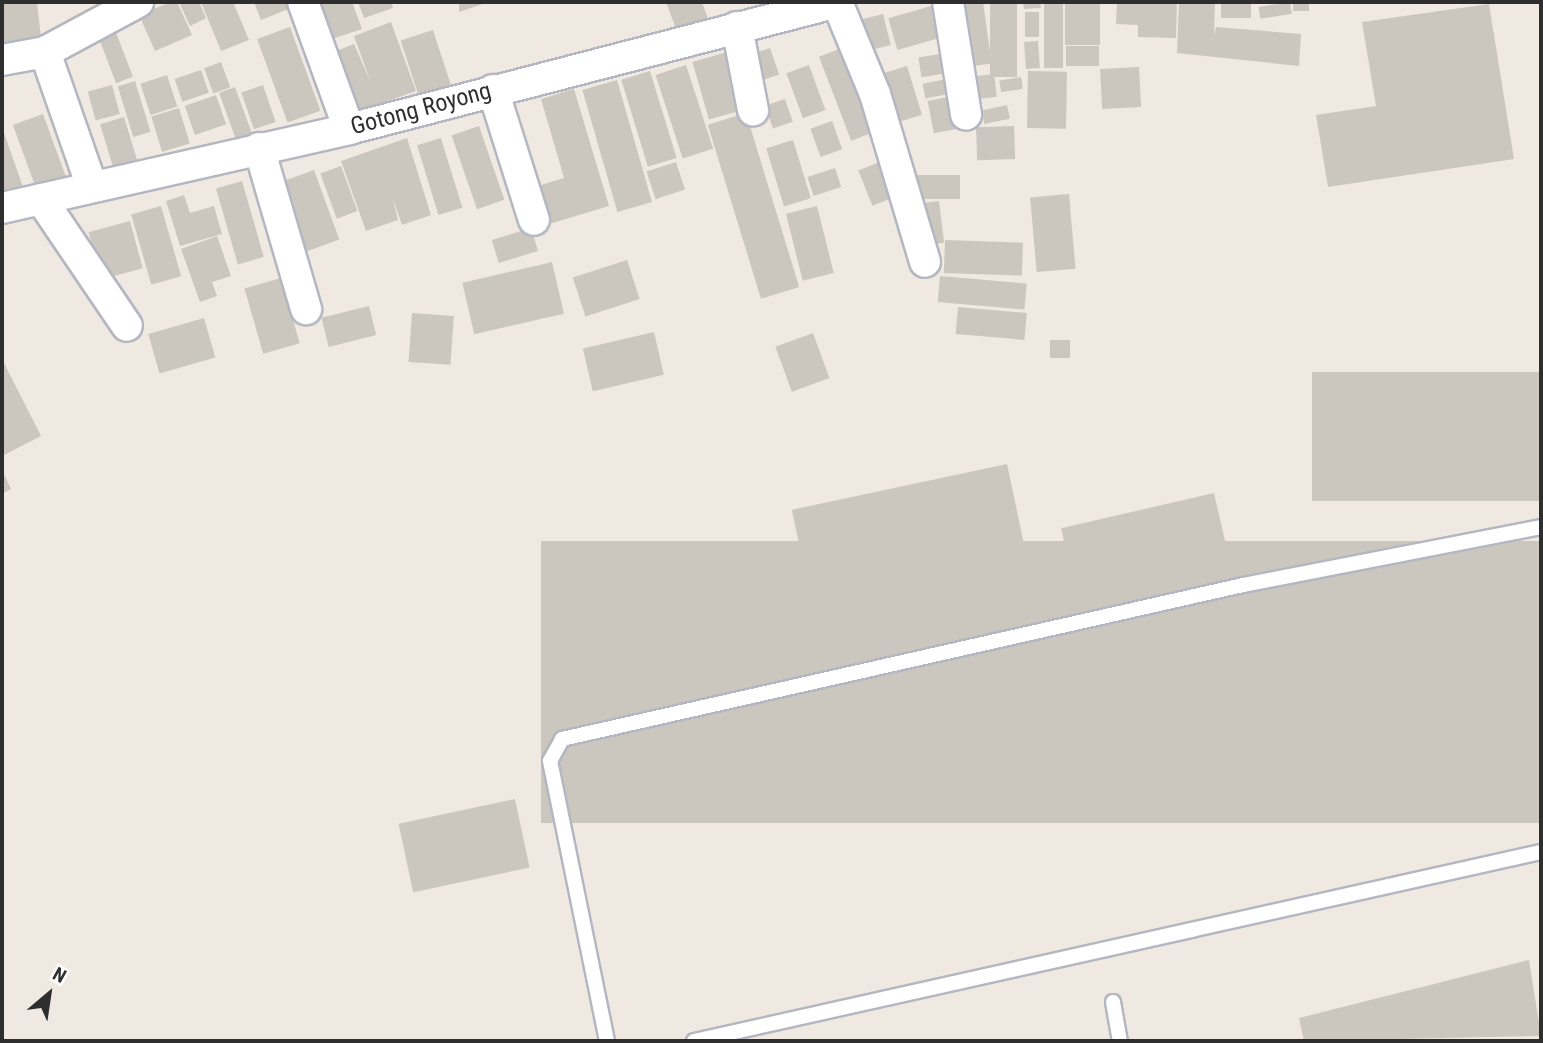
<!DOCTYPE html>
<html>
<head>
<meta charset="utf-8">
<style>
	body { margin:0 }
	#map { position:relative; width:1543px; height:1043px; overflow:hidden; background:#efe9e1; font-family:"Roboto Condensed",sans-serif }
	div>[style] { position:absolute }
	.building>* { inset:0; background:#cbc7bf; transform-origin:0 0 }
	.roads { filter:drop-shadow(2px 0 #b4b7c1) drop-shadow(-2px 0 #b4b7c1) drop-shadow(0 2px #b4b7c1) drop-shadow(0 -2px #b4b7c1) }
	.lane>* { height:14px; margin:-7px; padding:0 7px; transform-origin:7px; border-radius:7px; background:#fff }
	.street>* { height:30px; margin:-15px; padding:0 15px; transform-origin:15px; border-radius:15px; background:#fff }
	span { translate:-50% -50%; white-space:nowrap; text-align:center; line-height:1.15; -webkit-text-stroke:5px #fff; paint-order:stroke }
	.street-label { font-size:24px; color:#2e2e2e }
	.frame { position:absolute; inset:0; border:4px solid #2e2e2e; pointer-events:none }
	.north { position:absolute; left:14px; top:959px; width:70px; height:70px; -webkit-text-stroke:5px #fff; paint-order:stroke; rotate:29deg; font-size:19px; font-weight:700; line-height:28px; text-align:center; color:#2e2e2e }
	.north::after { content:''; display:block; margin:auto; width:24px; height:32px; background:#2e2e2e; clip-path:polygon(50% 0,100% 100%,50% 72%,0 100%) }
</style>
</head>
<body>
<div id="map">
	<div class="building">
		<div style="clip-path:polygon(2px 2px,37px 2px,42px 47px,2px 51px)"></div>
		<div style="clip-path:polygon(171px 2px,177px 2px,192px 35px,155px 51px,139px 15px)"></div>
		<div style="clip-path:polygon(179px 2px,199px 2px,206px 18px,190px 26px)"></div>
		<div style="clip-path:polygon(201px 2px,233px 2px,249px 40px,221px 51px)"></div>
		<div style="clip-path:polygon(254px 2px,291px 2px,293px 7px,261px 20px)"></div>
		<div style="clip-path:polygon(312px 2px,352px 2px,362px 29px,326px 41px)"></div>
		<div style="clip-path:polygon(358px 2px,391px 2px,393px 8px,364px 18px)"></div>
		<div style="clip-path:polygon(459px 2px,489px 2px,459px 12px)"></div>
		<div style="clip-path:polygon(666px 2px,702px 2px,708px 19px,676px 29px)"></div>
		<div style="left:945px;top:2px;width:33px;height:59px;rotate:74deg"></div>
		<div style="left:983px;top:2px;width:62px;height:32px;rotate:82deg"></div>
		<div style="left:990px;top:2px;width:27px;height:75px"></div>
		<div style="clip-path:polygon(1023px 2px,1040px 2px,1041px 8px,1024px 9px)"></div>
		<div style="left:1044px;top:2px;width:19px;height:66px"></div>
		<div style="left:1065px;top:2px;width:35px;height:43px"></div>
		<div style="clip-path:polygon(1117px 2px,1177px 2px,1176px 38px,1138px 37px,1138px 25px,1116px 24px)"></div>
		<div style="clip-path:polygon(1179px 2px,1215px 2px,1214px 35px,1216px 27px,1301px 34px,1299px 66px,1177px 53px)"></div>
		<div style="left:1221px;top:2px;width:30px;height:16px"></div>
		<div style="left:1290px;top:2px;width:12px;height:32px;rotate:81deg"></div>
		<div style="left:1293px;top:2px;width:16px;height:9px"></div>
		<div style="clip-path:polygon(1489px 4px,1514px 159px,1328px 187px,1316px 115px,1376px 106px,1362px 22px)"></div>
		<div style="left:1039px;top:12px;width:25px;height:14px;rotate:90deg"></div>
		<div style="left:883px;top:14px;width:32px;height:33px;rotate:76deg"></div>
		<div style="clip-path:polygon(391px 22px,416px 91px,379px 104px,383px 115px,359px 124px,331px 53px,354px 44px,371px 83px,354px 36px)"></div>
		<div style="left:290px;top:27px;width:89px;height:35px;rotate:70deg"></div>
		<div style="left:115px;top:30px;width:50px;height:18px;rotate:69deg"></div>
		<div style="left:433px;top:30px;width:64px;height:34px;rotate:72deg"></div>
		<div style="left:1038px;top:41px;width:27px;height:14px;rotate:86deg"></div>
		<div style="left:847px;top:46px;width:90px;height:30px;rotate:69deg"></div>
		<div style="left:1066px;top:46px;width:33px;height:20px"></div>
		<div style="left:770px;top:48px;width:28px;height:18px;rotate:71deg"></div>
		<div style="left:727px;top:52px;width:60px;height:36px;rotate:74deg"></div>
		<div style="left:946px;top:53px;width:20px;height:28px;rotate:81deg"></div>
		<div style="left:221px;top:62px;width:27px;height:18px;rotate:70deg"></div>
		<div style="left:686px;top:65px;width:88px;height:32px;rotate:72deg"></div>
		<div style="left:809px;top:65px;width:48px;height:24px;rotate:70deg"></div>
		<div style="left:907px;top:66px;width:51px;height:33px;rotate:73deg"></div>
		<div style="left:1139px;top:67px;width:40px;height:39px;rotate:87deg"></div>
		<div style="left:201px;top:70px;width:24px;height:28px;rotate:71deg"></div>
		<div style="left:650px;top:71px;width:91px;height:30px;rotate:73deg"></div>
		<div style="left:1028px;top:71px;width:39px;height:57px;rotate:1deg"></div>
		<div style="left:994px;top:74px;width:23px;height:31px;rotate:83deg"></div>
		<div style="left:167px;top:75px;width:33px;height:28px;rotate:72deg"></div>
		<div style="left:1021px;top:77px;width:12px;height:22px;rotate:81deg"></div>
		<div style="left:952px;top:78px;width:15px;height:30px;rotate:79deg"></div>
		<div style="left:617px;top:80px;width:127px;height:36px;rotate:74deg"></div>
		<div style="left:135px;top:81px;width:53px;height:18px;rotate:73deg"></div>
		<div style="left:112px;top:85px;width:30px;height:25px;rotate:75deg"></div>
		<div style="left:263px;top:85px;width:39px;height:23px;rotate:71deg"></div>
		<div style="left:235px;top:87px;width:51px;height:17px;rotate:70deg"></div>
		<div style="clip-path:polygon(574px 89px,609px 206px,539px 227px,528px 189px,564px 178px,541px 99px)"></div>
		<div style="left:216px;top:95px;width:31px;height:33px;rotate:71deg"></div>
		<div style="left:958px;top:95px;width:33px;height:31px;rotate:79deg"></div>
		<div style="left:785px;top:99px;width:24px;height:21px;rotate:71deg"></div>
		<div style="left:1007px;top:105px;width:14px;height:26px;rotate:78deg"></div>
		<div style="left:179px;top:108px;width:37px;height:29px;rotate:73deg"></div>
		<div style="left:746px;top:113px;width:182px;height:40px;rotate:73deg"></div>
		<div style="left:43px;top:114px;width:66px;height:32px;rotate:70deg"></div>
		<div style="left:124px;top:117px;width:47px;height:25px;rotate:73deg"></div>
		<div style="left:832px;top:121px;width:30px;height:23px;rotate:70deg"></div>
		<div style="left:479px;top:126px;width:78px;height:29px;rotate:71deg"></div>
		<div style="left:1014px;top:126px;width:33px;height:38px;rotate:88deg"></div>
		<div style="clip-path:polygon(2px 127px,24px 190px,2px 198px)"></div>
		<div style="clip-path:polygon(407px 138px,431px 215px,402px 225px,393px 199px,398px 220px,366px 231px,341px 161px)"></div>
		<div style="left:441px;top:138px;width:73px;height:25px;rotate:73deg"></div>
		<div style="left:793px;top:140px;width:61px;height:28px;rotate:73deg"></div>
		<div style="left:887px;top:159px;width:38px;height:31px;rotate:68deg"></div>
		<div style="left:676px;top:162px;width:29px;height:31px;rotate:72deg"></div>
		<div style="left:341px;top:166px;width:48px;height:22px;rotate:70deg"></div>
		<div style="left:835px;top:168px;width:20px;height:29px;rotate:72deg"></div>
		<div style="left:314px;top:170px;width:74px;height:41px;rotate:70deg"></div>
		<div style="left:912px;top:175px;width:48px;height:24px"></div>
		<div style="left:242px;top:181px;width:79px;height:27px;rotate:74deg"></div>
		<div style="left:1069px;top:194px;width:75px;height:39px;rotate:85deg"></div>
		<div style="clip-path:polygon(184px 195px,190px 213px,214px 206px,222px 234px,180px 246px,166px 201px)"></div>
		<div style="left:939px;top:201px;width:42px;height:22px;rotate:83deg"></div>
		<div style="left:161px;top:206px;width:73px;height:31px;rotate:74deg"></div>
		<div style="left:817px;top:206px;width:69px;height:32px;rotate:76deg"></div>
		<div style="left:130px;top:221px;width:49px;height:43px;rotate:75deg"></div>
		<div style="left:531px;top:228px;width:24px;height:41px;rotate:73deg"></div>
		<div style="clip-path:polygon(217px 236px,231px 276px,212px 282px,217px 296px,200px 302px,181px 249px)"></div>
		<div style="left:945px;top:240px;width:78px;height:33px;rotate:2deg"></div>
		<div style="left:627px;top:260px;width:41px;height:57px;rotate:72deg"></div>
		<div style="left:552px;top:262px;width:53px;height:92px;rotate:77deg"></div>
		<div style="left:940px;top:276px;width:87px;height:26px;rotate:5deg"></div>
		<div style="left:281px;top:278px;width:68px;height:38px;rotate:74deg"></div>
		<div style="left:369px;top:306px;width:30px;height:49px;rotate:76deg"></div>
		<div style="left:958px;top:307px;width:69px;height:27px;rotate:5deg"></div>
		<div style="left:412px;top:313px;width:42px;height:49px;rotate:4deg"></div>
		<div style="left:204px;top:318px;width:41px;height:58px;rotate:74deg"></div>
		<div style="left:654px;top:332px;width:44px;height:73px;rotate:77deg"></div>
		<div style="left:813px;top:333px;width:48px;height:40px;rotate:70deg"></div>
		<div style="left:1050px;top:340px;width:20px;height:18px"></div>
		<div style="clip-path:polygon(2px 359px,41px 436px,2px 456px)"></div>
		<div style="left:1541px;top:372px;width:129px;height:229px;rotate:90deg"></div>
		<div style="left:1007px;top:464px;width:107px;height:220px;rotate:78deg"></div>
		<div style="clip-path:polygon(2px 470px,11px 489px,2px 494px)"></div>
		<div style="left:1214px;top:493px;width:68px;height:157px;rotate:77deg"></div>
		<div style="left:1541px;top:541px;width:282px;height:1000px;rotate:90deg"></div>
		<div style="left:1025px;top:576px;width:27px;height:37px;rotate:73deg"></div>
		<div style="left:948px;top:588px;width:33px;height:29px;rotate:2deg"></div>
		<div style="left:927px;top:595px;width:34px;height:40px;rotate:73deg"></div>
		<div style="left:515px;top:799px;width:70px;height:119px;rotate:78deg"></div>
		<div style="clip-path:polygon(1529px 960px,1541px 1036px,1304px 1041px,1299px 1018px)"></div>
	</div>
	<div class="roads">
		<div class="lane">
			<div style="left:1113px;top:1002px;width:40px;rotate:80deg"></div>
			<div style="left:607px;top:1041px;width:286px;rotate:-101.5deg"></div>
			<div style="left:550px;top:761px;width:25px;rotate:-61deg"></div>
			<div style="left:562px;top:739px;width:698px;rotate:-12.74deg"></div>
			<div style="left:1243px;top:585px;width:304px;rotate:-11deg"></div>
			<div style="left:694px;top:1041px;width:868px;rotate:-12.58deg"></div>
		</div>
		<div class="street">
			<div style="left:303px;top:2px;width:135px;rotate:70.1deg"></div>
			<div style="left:837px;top:2px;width:100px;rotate:67.6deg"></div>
			<div style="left:875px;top:94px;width:175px;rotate:73.4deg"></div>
			<div style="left:948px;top:2px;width:114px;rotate:80.9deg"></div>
			<div style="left:737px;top:27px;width:85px;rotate:79.1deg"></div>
			<div style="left:45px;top:52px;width:143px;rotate:70.8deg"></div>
			<div style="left:2px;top:60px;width:44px;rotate:-10.5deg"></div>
			<div style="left:45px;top:52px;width:106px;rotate:-28.3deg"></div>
			<div style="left:493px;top:90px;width:136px;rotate:72.5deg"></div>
			<div style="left:259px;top:148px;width:168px;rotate:73.7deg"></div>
			<div style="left:41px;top:199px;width:153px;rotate:55.9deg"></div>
			<div style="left:2px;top:208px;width:356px;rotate:-12.8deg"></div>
			<div style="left:349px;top:129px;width:505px;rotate:-14.56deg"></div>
		</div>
	</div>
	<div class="street-label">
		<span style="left:421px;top:109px;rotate:-15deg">Gotong Royong</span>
	</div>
	<div class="frame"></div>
	<div class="north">N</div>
</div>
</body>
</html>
